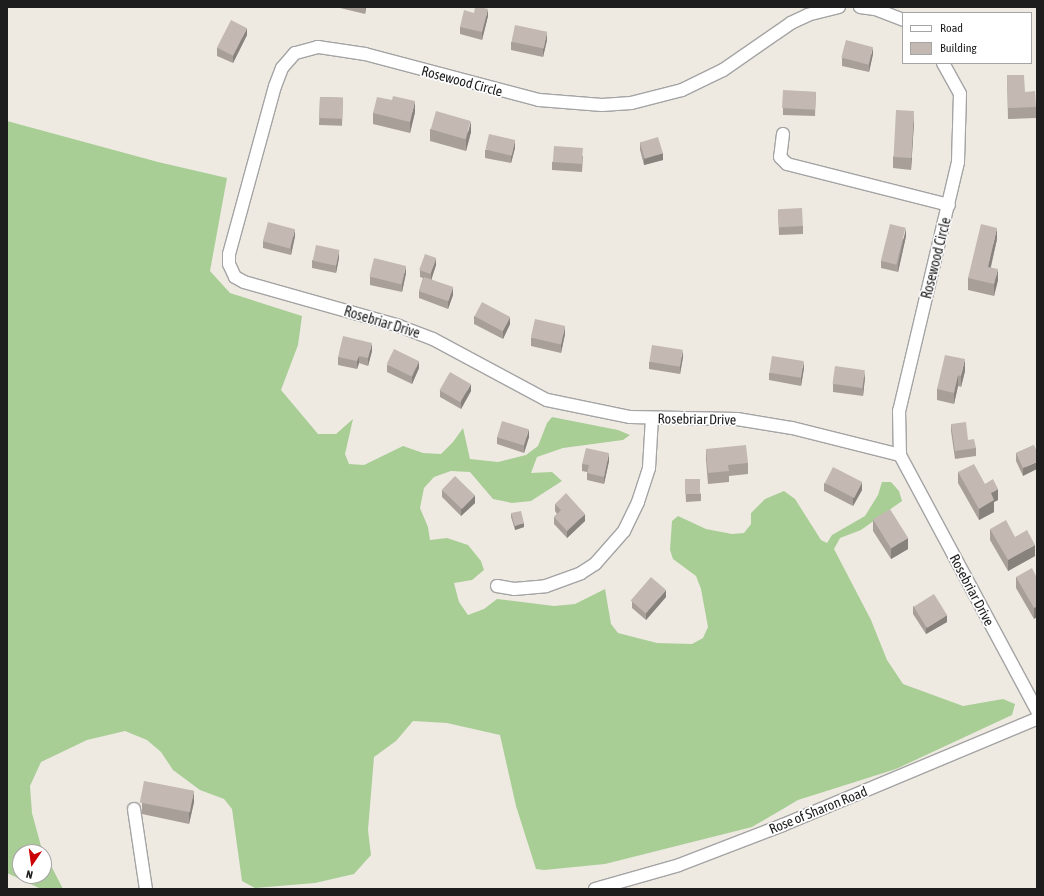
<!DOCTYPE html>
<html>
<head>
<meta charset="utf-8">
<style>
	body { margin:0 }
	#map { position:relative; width:1044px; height:896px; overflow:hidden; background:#eeeae2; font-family:"Asap Condensed",sans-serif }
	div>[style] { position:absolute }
	.forest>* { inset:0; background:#a8ce96 }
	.roads { filter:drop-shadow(1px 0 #a4a4a4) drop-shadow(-1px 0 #a4a4a4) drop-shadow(0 1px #a4a4a4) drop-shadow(0 -1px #a4a4a4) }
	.minor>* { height:12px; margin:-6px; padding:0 6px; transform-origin:6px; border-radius:6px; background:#fff }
	.wall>* { inset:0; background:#a89f99; transform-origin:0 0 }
	.shaded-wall>* { inset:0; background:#88827d }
	.building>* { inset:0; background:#c3b9b2; transform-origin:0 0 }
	span { translate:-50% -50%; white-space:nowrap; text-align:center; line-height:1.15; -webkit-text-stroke:3.5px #fff; paint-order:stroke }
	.street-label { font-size:14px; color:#1d1d1d }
	.frame { position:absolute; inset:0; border:8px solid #1d1d1d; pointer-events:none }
	.legend { position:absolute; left:902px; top:12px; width:130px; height:52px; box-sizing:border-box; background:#fff; border:1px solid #a5a5a5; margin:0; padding:5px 7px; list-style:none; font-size:12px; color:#1d1d1d }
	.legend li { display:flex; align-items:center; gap:8px; height:20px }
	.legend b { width:20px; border:1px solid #a5a5a5 }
	.north { position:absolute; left:12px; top:844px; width:40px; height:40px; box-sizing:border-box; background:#fff; border:1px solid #a5a5a5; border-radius:50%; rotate:193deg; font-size:11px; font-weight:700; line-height:16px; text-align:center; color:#1d1d1d }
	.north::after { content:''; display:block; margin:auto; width:14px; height:18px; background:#ca0005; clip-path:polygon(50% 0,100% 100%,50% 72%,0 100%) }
</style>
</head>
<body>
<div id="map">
	<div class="forest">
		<div style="clip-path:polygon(evenodd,7px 121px,158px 162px,227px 178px,210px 271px,230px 293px,302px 316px,298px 345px,281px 390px,318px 434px,336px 434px,353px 419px,345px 454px,349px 464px,364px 465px,403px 446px,423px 453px,441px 454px,453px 442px,463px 428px,470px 459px,498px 462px,526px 455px,538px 446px,547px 423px,552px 417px,618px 430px,630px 435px,623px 440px,563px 448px,537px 457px,531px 473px,552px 472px,562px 481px,531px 501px,512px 503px,493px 499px,470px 472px,451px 471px,434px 477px,424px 488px,420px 508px,428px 527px,430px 540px,447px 538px,468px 545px,481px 561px,484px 570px,472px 580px,454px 583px,459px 602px,468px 615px,484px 609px,497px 599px,554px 606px,575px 604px,605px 589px,611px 624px,618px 633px,657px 643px,692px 644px,703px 638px,708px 627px,701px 589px,696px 576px,673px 559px,670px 550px,672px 521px,678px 516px,706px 529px,732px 534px,744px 533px,751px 524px,751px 513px,765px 499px,784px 491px,795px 499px,821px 540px,827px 543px,832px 535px,865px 516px,878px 495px,882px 482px,891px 482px,899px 491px,902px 501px,861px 530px,840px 538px,834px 549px,871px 620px,887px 660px,903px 684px,963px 706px,1003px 699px,1015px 704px,1012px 715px,896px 769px,798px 800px,752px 827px,605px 864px,544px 870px,536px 869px,516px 806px,500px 735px,447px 723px,413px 721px,396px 741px,374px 757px,368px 830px,371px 855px,354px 874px,315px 883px,255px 888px,242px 881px,232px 809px,224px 799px,200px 790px,173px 770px,161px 752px,147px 740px,125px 731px,87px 740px,41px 762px,30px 786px,32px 813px,41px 846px,63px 889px,39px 888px,7px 873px,7px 121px,20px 852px,44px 852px,44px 876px,20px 876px,20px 852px)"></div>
	</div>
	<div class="roads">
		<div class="minor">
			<div style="left:839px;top:7px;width:32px;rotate:166deg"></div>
			<div style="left:808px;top:15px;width:19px;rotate:155deg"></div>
			<div style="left:791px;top:23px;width:83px;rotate:145.3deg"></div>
			<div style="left:723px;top:70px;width:46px;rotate:154deg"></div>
			<div style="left:682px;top:90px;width:53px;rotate:165.7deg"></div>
			<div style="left:631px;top:103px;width:29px;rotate:176deg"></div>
			<div style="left:602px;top:105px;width:63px;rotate:-175.5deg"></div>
			<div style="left:539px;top:100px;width:180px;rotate:-165.2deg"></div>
			<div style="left:365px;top:54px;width:48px;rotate:-171.5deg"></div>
			<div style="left:318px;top:47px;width:24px;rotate:165deg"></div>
			<div style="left:295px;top:53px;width:20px;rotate:131deg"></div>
			<div style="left:282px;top:68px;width:19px;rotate:111deg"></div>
			<div style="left:275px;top:86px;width:174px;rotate:105.3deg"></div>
			<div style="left:229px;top:254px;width:10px;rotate:90deg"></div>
			<div style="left:229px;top:264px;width:14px;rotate:65deg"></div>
			<div style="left:235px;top:277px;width:10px;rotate:29deg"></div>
			<div style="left:244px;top:282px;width:161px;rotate:15.8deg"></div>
			<div style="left:399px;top:326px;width:36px;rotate:21deg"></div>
			<div style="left:433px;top:339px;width:129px;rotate:28.2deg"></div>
			<div style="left:547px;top:400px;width:85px;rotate:11.6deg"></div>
			<div style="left:630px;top:417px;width:107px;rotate:1.1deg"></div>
			<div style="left:737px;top:419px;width:56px;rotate:9.3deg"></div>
			<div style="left:792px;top:428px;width:111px;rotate:14deg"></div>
			<div style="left:860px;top:7px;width:15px;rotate:8deg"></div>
			<div style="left:875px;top:9px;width:30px;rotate:21deg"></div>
			<div style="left:943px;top:63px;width:35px;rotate:61deg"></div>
			<div style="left:960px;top:94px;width:68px;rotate:91.7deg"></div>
			<div style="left:958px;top:162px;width:256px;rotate:103.3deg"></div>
			<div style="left:899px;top:411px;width:44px;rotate:88.7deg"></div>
			<div style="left:900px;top:455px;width:290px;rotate:61.8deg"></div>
			<div style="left:783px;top:134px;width:23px;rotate:97deg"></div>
			<div style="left:780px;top:157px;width:10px;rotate:45deg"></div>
			<div style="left:787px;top:164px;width:167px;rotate:14.2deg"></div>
			<div style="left:497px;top:586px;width:17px;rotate:10deg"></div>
			<div style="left:514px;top:589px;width:32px;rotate:-5deg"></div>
			<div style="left:546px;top:586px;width:37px;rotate:-20deg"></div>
			<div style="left:581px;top:573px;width:17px;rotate:-33deg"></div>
			<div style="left:595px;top:564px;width:44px;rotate:-48.7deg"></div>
			<div style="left:624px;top:531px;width:32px;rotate:-64deg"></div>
			<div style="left:638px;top:502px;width:36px;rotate:-72deg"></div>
			<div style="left:649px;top:468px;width:50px;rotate:-86.6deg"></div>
			<div style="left:134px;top:809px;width:81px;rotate:81.5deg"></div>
			<div style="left:595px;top:889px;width:87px;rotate:-15.9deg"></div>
			<div style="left:679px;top:865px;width:111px;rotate:-21deg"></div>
			<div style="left:783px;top:825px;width:275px;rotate:-22.7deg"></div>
		</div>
	</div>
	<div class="wall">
		<div style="clip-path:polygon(336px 7px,366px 7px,365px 14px)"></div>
		<div style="clip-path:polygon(488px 16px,482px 40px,460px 34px,460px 27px)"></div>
		<div style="clip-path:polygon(247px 35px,233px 63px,217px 56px,217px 48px)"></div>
		<div style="clip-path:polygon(547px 40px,543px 57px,511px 50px,511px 42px)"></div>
		<div style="clip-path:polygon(873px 54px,869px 72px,842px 66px,842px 58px)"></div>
		<div style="clip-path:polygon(1007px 75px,1025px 92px,1036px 107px,1036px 118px,1008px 119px)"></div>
		<div style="clip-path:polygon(816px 92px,815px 116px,783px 115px,783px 108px)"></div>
		<div style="left:320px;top:97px;width:23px;height:28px;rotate:2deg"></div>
		<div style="clip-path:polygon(415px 112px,410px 133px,373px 124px,373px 113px)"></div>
		<div style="clip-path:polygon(914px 122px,911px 170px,893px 168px,893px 157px)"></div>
		<div style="clip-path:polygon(430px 129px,471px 132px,466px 151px,430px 141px)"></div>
		<div style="clip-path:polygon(640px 142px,663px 160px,644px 165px,640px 150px)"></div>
		<div style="clip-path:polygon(515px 148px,511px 163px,485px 158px,485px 150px)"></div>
		<div style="clip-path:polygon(583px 156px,582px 172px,552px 170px,552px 162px)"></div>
		<div style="clip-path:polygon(778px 210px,803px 226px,803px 234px,779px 235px)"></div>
		<div style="clip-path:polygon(295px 236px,291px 255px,263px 248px,263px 241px)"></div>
		<div style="clip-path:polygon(906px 236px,898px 272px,881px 268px,881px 261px)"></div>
		<div style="clip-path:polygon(997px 239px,991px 267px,998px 280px,994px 296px,968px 290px,968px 278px)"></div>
		<div style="clip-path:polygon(339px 258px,336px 273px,312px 268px,312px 260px)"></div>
		<div style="clip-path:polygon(436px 265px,431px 279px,453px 295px,448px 309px,419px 298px,419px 291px,423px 278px,420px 277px,420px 270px)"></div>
		<div style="clip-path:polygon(406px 273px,402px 292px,370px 285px,370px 277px)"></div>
		<div style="clip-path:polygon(474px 316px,510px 324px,503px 339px,474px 324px)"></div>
		<div style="clip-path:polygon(565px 334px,561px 353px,531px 346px,531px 338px)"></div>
		<div style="clip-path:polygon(372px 351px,368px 366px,359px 363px,357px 369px,338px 365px,338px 357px)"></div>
		<div style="clip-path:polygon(683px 357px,680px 374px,649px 369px,649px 362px)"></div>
		<div style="clip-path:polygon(387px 365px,419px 368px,412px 384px,387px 372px)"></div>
		<div style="clip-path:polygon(804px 368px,801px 386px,769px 380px,769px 373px)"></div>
		<div style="clip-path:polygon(965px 371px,961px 387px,958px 386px,954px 404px,937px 400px,937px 389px)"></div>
		<div style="clip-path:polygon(865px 377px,863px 396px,833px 392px,833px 384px)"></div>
		<div style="clip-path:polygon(440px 390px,471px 391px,461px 409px,440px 397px)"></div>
		<div style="clip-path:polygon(951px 424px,968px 440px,976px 448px,976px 456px,955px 459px,951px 431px)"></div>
		<div style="clip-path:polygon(497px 437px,529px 437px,524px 453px,497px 444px)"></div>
		<div style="clip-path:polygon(1034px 445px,1023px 476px,1016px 461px,1016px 453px)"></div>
		<div style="clip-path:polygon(706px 449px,748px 463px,748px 474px,729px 476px,729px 482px,708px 484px,706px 460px)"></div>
		<div style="clip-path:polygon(609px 461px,604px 484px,587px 480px,587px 472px,582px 471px,582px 464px)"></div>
		<div style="clip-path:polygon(958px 472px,985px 484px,998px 500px,994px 502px,994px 512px,979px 520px,958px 483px)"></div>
		<div style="clip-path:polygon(685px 479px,701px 494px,701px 501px,686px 502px)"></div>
		<div style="clip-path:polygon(824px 483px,862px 490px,853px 506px,824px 491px)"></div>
		<div style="clip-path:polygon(442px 490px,475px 503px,461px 516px,442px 497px)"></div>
		<div style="clip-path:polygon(555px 504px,585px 521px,567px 538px,554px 524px,554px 517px,557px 514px,555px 511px)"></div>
		<div style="clip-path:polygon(511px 513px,524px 527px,515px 530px,511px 517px)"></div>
		<div style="clip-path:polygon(873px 520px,908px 549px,891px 559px,873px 531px)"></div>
		<div style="clip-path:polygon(990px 529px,1015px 537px,1035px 556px,1008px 571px,990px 540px)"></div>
		<div style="clip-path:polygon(1016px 577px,1037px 578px,1034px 619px,1016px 588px)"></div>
		<div style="clip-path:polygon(666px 597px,646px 620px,632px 608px,632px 601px)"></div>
		<div style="clip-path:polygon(913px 606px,947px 622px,926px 634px,913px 614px)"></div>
		<div style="clip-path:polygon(194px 802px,189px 824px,142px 814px,142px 803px)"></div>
	</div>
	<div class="shaded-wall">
		<div style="clip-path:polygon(365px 7px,366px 7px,365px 14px)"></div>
		<div style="clip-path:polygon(488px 9px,488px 16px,482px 40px,482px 32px)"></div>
		<div style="clip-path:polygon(247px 28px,247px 35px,233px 63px,233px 56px)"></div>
		<div style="clip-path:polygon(547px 32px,547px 40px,543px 57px,543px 50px)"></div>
		<div style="clip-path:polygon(873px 47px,873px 54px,869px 72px,869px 65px)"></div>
		<div style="clip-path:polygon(415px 101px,415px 112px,410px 133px,410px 122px)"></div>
		<div style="clip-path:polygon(914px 111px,914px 122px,911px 170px,911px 158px)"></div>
		<div style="clip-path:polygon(471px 121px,471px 132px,466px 151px,466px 140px)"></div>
		<div style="clip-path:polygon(515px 140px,515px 148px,511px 163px,511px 156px)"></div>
		<div style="clip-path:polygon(663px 153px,663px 160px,644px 165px,644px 158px)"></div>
		<div style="clip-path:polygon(906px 228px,906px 236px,898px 272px,898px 265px)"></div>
		<div style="clip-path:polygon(997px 228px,997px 239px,988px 278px,988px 267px)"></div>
		<div style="clip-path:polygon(295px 229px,295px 236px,291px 255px,291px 247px)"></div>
		<div style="clip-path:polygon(339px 250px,339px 258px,336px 273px,336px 265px)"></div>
		<div style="clip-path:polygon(436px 258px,436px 265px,431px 281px,431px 273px)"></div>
		<div style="clip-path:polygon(406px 266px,406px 273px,402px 292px,402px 285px)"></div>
		<div style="clip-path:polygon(998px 269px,998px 280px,994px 296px,994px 284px)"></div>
		<div style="clip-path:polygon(453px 287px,453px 295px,448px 309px,448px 301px)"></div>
		<div style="clip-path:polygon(510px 317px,510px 324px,503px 339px,503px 331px)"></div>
		<div style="clip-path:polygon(565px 326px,565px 334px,561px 353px,561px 345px)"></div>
		<div style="clip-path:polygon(372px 343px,372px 351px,368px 366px,368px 358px)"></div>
		<div style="clip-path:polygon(683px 350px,683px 357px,680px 374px,680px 366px)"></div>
		<div style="clip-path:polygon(359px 356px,359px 363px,357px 369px,357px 361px)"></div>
		<div style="clip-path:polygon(965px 359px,965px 371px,961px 387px,961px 376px)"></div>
		<div style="clip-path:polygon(419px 361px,419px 368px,412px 384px,412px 377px)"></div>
		<div style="clip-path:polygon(804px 361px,804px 368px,801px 386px,801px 378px)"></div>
		<div style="clip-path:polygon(865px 370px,865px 377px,863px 396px,863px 388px)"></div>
		<div style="clip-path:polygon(958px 375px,958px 386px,954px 404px,954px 393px)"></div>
		<div style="clip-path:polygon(471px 384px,471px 391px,461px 409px,461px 401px)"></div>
		<div style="clip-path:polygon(529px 429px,529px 437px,524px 453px,524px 446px)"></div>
		<div style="clip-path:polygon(609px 453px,609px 461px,604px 484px,604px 477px)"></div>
		<div style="clip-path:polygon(1037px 462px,1037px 469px,1023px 476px,1023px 468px)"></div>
		<div style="clip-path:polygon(862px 482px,862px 490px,853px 506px,853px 498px)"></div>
		<div style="clip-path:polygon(998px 489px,998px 500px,994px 502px,994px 512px,979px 520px,979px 509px,991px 493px)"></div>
		<div style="clip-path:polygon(475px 495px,475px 503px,461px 516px,461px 509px)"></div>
		<div style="clip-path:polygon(585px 514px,585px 521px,567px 538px,567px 531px)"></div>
		<div style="clip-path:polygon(524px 523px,524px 527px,515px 530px,515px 526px)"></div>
		<div style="clip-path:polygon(908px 538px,908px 549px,891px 559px,891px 548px)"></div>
		<div style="clip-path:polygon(1035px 545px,1035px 556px,1008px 571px,1008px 560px)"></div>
		<div style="clip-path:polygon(666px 590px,666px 597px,646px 620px,646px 613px)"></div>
		<div style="clip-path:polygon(1037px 606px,1037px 617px,1034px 619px,1034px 608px)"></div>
		<div style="clip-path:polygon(947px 615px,947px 622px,926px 634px,926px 627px)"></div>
		<div style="clip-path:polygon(194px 791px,194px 802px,189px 824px,189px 812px)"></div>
	</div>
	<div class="building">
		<div style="clip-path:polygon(475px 7px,480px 7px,488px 9px,482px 32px,460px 27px,464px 10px,474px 13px)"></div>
		<div style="left:231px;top:20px;width:18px;height:31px;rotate:27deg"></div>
		<div style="left:515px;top:25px;width:33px;height:17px;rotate:12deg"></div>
		<div style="left:846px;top:40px;width:28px;height:18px;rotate:15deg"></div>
		<div style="clip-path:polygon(1007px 75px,1024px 75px,1025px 92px,1035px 91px,1036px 107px,1008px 108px)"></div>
		<div style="left:783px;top:90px;width:33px;height:18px;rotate:3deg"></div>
		<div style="clip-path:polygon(393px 96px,415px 101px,410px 122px,373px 113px,377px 97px,392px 100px)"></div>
		<div style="left:320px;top:97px;width:23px;height:21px;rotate:2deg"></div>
		<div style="left:896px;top:110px;width:18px;height:47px;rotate:3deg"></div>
		<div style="left:436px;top:111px;width:36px;height:19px;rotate:16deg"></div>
		<div style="left:489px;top:134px;width:27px;height:16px;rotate:13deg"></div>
		<div style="left:658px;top:137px;width:17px;height:19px;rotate:73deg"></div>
		<div style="left:554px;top:146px;width:29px;height:16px;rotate:4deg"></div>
		<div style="left:802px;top:208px;width:18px;height:24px;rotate:87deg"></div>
		<div style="left:268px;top:222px;width:28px;height:20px;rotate:15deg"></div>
		<div style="left:890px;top:224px;width:16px;height:38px;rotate:14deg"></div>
		<div style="clip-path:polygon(981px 224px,997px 228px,988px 267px,998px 269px,994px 284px,968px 278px)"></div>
		<div style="left:316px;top:245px;width:24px;height:16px;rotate:12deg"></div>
		<div style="left:425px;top:254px;width:12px;height:17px;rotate:20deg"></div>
		<div style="left:374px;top:258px;width:33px;height:19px;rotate:14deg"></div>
		<div style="left:424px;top:277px;width:31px;height:15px;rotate:19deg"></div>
		<div style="left:482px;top:302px;width:32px;height:16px;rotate:28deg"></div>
		<div style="left:535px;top:319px;width:31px;height:19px;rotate:13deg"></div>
		<div style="clip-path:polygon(343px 336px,372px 343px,368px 358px,359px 356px,357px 361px,338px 357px)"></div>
		<div style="left:652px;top:345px;width:31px;height:17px;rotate:9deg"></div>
		<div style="left:394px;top:349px;width:28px;height:17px;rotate:26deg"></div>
		<div style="clip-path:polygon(945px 355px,965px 359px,961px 376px,958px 375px,954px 393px,937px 389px)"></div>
		<div style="left:772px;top:356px;width:32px;height:17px;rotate:9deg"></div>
		<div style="left:835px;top:366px;width:30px;height:18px;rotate:8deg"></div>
		<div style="left:450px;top:372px;width:24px;height:21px;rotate:30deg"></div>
		<div style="left:502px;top:421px;width:28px;height:17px;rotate:17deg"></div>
		<div style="clip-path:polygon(966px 422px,968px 440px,974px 439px,976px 448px,955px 451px,951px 424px)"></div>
		<div style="clip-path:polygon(746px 445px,748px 463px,728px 465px,729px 471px,708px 473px,706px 449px)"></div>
		<div style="clip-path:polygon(1034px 445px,1037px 452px,1037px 462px,1023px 468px,1016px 453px)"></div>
		<div style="clip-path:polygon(586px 448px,609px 453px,604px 477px,587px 473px,589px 465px,582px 464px)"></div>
		<div style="clip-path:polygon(974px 464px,985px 484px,993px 479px,998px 489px,991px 493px,994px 500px,979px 509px,958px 472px)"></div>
		<div style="left:833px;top:467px;width:33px;height:18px;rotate:27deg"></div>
		<div style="left:455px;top:476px;width:28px;height:19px;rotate:44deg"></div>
		<div style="left:685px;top:479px;width:15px;height:15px"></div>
		<div style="clip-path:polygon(566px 493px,585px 514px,567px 531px,554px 517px,561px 510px,555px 504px)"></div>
		<div style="left:890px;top:509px;width:34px;height:20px;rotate:58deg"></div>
		<div style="clip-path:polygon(521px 511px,524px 523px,515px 526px,511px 513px)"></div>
		<div style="clip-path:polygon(1006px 520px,1015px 537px,1027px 530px,1035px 545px,1008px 560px,990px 529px)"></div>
		<div style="clip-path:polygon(1032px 568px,1037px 578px,1037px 606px,1034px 608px,1016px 577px)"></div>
		<div style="left:651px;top:577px;width:20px;height:31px;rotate:41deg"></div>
		<div style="left:934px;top:594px;width:25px;height:24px;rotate:58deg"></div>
		<div style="left:144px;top:781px;width:51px;height:22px;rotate:11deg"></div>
	</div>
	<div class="street-label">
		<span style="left:462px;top:81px;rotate:15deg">Rosewood Circle</span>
		<span style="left:936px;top:258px;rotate:-76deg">Rosewood Circle</span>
		<span style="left:382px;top:322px;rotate:17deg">Rosebriar Drive</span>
		<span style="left:697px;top:419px;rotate:1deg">Rosebriar Drive</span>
		<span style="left:972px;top:590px;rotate:62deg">Rosebriar Drive</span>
		<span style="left:818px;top:810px;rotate:-22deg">Rose of Sharon Road</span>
	</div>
	<div class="frame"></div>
	<ul class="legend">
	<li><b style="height:5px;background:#fff"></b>Road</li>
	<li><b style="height:11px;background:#c3b9b2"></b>Building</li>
	</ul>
	<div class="north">N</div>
</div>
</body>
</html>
